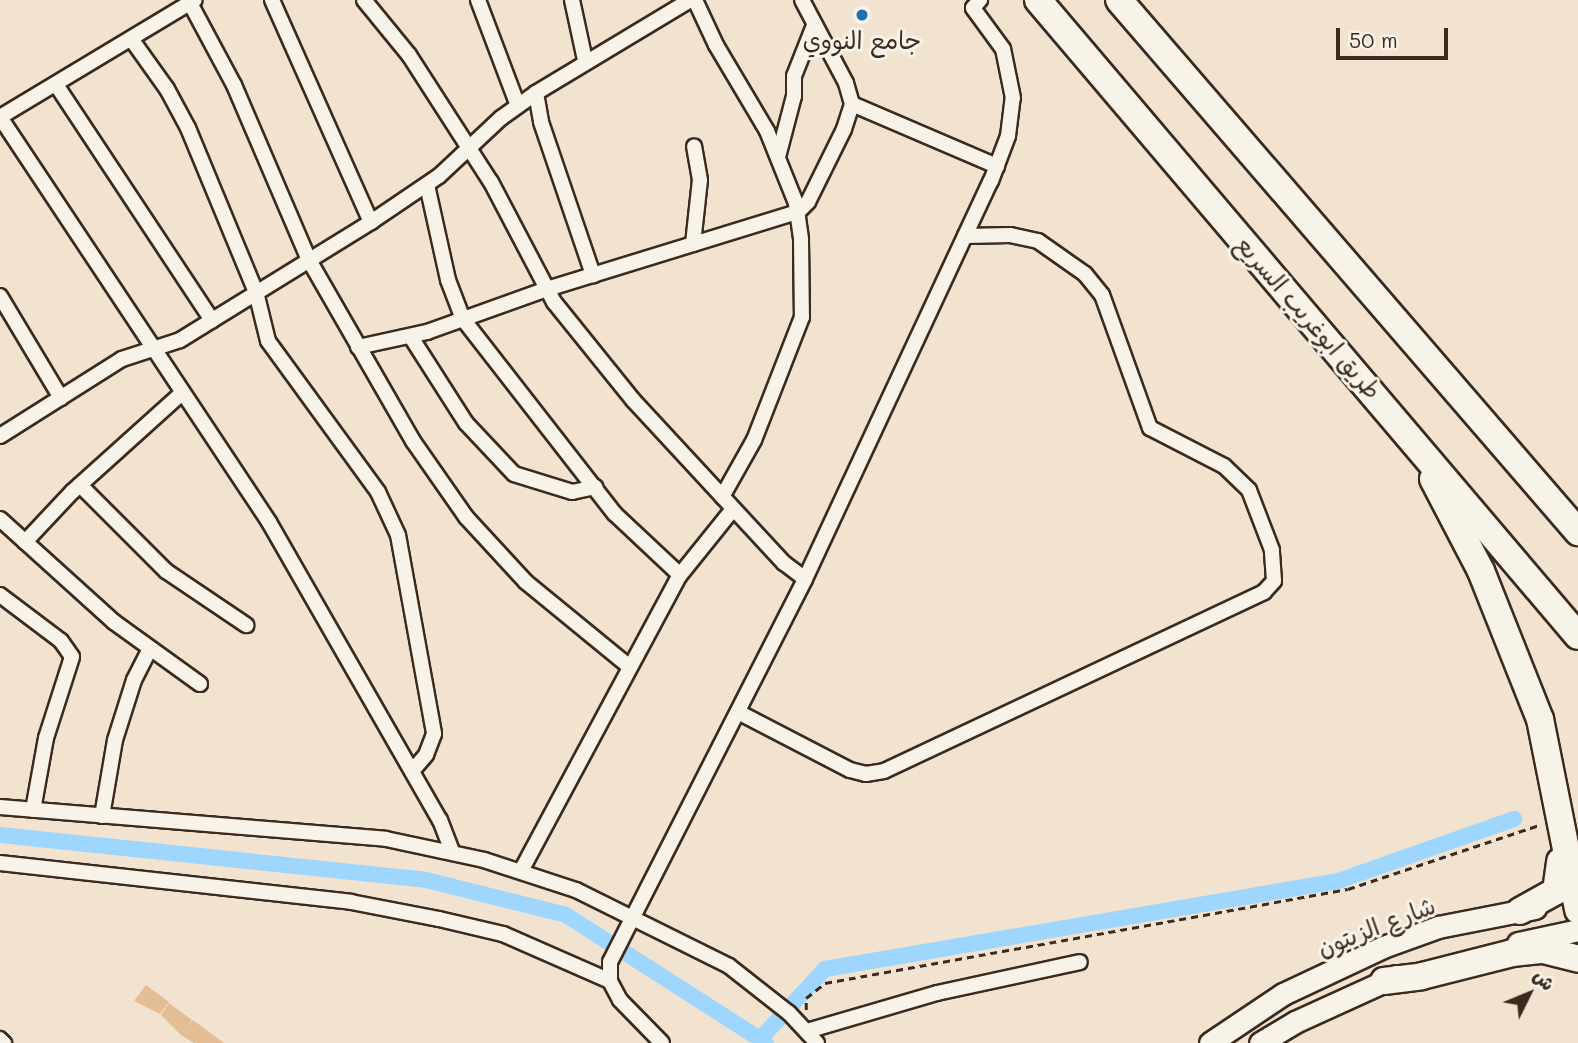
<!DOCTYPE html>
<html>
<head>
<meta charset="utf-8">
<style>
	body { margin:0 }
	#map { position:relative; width:1578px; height:1043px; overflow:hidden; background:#f1e3cf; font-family:Mali,"Playpen Sans Arabic",sans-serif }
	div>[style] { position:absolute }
	.canal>* { height:16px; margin:-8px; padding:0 8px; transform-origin:8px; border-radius:8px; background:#9fd6fe }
	.building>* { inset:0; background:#e4bd95 }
	.path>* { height:2.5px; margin-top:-1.25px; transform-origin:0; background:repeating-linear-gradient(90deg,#3b2a1e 0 7px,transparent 0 12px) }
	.roads { filter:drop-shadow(2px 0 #3b2a1e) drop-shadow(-2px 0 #3b2a1e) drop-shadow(0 2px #3b2a1e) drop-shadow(0 -2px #3b2a1e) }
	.minor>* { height:14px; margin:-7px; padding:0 7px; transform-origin:7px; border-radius:7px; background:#f7f3e8 }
	.secondary>* { height:21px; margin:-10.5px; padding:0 10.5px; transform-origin:10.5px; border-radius:10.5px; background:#f7f3e8 }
	.motorway>* { height:26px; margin:-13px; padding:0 13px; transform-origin:13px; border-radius:13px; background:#f7f3e8 }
	.dots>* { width:19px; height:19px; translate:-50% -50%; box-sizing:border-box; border:4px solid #f7f3e8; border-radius:50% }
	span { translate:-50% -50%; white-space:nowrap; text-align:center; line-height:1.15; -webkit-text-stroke:6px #f7f3e8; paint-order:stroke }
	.poi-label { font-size:24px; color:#3b2a1e }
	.street-label { font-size:24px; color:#3b2a1e }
	.north { position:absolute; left:1494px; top:959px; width:70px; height:70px; -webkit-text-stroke:5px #f7f3e8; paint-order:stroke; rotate:47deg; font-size:19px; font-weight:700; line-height:28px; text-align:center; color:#3b2a1e }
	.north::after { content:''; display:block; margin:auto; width:24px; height:32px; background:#3b2a1e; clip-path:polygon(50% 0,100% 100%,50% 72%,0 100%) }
	.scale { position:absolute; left:1336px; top:28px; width:112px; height:32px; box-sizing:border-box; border:4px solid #3b2a1e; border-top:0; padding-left:9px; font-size:21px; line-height:24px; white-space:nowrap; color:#3b2a1e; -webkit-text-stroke:5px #f7f3e8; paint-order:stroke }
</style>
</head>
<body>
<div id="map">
	<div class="canal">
		<div style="left:0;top:835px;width:428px;rotate:6deg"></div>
		<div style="left:426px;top:880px;width:144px;rotate:14deg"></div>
		<div style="left:566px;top:915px;width:237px;rotate:32.6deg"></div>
		<div style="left:762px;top:1037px;width:93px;rotate:-47.2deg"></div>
		<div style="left:825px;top:969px;width:520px;rotate:-9.73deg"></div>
		<div style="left:1338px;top:881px;width:187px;rotate:-19.4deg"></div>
	</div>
	<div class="building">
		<div style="clip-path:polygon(146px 985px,169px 1002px,160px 1014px,134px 1001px)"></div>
		<div style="clip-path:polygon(169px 1003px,192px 1020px,187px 1028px,193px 1020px,224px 1043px,194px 1043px,181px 1035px,161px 1015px)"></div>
	</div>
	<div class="path">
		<div style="left:806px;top:1010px;width:12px;rotate:-90deg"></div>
		<div style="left:806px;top:998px;width:24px;rotate:-38deg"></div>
		<div style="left:825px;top:983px;width:531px;rotate:-10.19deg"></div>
		<div style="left:1348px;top:889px;width:201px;rotate:-18.5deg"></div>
	</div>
	<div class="roads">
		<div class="minor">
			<div style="left:272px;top:0;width:243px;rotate:66deg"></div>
			<div style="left:364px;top:0;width:71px;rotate:50.7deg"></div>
			<div style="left:409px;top:55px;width:151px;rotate:57.2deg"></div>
			<div style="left:491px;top:182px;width:136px;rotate:62.3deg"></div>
			<div style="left:554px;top:302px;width:126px;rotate:51.1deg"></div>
			<div style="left:633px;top:400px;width:222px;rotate:47.2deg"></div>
			<div style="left:784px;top:563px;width:26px;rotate:37deg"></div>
			<div style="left:478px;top:0;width:113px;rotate:69.3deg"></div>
			<div style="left:572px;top:0;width:61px;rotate:77.8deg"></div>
			<div style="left:695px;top:0;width:50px;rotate:65deg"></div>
			<div style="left:716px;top:45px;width:100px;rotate:59.3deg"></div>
			<div style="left:767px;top:131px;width:78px;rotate:68.1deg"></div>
			<div style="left:796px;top:203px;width:37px;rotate:82deg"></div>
			<div style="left:801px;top:240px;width:77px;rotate:89.3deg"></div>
			<div style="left:802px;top:317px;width:132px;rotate:111.3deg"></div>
			<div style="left:754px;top:440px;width:65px;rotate:119.3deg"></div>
			<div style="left:190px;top:3px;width:93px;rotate:61.8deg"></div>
			<div style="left:234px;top:85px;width:190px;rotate:66.8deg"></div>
			<div style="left:309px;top:260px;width:209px;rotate:60.1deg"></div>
			<div style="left:413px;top:441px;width:93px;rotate:55.1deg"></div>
			<div style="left:466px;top:517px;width:88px;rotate:47.3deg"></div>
			<div style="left:526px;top:582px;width:134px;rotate:39.3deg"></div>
			<div style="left:132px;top:40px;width:60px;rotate:54.5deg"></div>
			<div style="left:167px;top:89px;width:44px;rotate:61.7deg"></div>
			<div style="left:188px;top:128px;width:178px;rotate:67.5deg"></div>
			<div style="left:256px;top:292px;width:50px;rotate:76.2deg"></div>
			<div style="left:268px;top:341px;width:187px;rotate:53.9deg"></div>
			<div style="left:378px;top:492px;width:47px;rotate:65.1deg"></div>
			<div style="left:398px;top:535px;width:202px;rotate:79.7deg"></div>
			<div style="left:434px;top:734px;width:22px;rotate:111deg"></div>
			<div style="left:426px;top:755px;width:21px;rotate:131deg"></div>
			<div style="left:57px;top:86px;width:281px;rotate:56.5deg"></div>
			<div style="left:536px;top:93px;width:29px;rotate:80deg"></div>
			<div style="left:541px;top:122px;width:162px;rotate:71.2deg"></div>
			<div style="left:852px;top:104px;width:158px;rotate:23.2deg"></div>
			<div style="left:0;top:117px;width:486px;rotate:56.4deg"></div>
			<div style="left:269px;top:522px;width:344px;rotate:60.2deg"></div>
			<div style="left:440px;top:820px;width:33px;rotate:69deg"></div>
			<div style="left:0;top:117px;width:227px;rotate:-31deg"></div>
			<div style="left:778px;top:157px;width:63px;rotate:-75.3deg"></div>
			<div style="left:794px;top:96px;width:20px;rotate:-90deg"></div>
			<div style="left:794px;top:76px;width:52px;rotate:-68.4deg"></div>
			<div style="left:427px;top:185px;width:97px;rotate:77.5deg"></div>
			<div style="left:448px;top:280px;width:42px;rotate:69deg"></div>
			<div style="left:463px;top:319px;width:247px;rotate:52.1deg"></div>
			<div style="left:615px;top:514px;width:89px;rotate:43.2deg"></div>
			<div style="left:693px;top:244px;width:64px;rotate:-83.8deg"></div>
			<div style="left:700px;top:180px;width:34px;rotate:-100deg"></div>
			<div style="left:0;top:296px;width:119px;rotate:59.1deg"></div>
			<div style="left:411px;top:337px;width:102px;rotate:57.4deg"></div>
			<div style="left:466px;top:423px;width:70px;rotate:46.7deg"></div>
			<div style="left:514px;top:474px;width:61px;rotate:17.2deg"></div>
			<div style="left:572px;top:492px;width:24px;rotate:-12deg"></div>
			<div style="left:358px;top:347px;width:71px;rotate:-12.3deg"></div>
			<div style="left:427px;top:332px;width:127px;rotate:-19.7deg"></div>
			<div style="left:547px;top:289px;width:263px;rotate:-17.1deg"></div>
			<div style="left:798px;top:212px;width:14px;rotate:-45deg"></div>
			<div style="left:808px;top:202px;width:81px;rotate:-63.7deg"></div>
			<div style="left:844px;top:129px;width:26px;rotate:-72deg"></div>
			<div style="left:852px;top:104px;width:22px;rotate:-106deg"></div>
			<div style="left:846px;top:83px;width:94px;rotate:-117.9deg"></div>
			<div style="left:0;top:436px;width:144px;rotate:-32.3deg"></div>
			<div style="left:122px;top:359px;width:61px;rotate:-18.1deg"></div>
			<div style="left:180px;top:340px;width:225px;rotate:-31.7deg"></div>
			<div style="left:371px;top:222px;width:82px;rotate:-34.1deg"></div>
			<div style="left:439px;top:176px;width:85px;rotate:-43.1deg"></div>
			<div style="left:501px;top:118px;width:43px;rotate:-35.5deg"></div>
			<div style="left:536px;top:93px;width:180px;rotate:-31.1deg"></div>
			<div style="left:80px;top:485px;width:122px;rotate:45deg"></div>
			<div style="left:166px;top:571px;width:97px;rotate:34deg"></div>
			<div style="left:0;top:519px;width:154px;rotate:42.1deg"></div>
			<div style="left:114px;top:622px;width:106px;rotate:35.8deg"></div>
			<div style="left:25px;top:542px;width:69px;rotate:-46.8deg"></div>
			<div style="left:72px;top:492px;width:147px;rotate:-42deg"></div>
			<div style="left:0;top:595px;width:76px;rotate:37deg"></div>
			<div style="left:61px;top:641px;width:19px;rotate:55deg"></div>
			<div style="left:72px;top:657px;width:85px;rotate:107.8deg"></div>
			<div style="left:46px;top:738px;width:73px;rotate:100.2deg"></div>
			<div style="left:738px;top:712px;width:126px;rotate:27.4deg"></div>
			<div style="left:850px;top:770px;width:16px;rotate:14deg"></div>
			<div style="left:866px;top:774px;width:18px;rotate:-9deg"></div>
			<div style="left:884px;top:771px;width:420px;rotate:-25.2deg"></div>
			<div style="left:1264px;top:592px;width:15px;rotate:-48deg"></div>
			<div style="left:1274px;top:581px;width:31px;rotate:-94deg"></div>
			<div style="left:1272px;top:550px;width:64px;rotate:-111deg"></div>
			<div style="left:1249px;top:490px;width:35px;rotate:-136deg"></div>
			<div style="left:1224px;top:466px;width:83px;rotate:-152.8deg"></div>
			<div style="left:1150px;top:428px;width:141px;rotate:-109.8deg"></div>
			<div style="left:1102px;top:295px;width:27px;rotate:-129deg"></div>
			<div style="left:1085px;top:274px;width:57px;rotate:-144.9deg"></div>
			<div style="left:1038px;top:241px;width:29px;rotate:-168deg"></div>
			<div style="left:1010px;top:235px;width:45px;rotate:178.7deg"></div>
			<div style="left:0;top:807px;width:387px;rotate:4.7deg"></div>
			<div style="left:386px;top:839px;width:100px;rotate:12.1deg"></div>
			<div style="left:484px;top:860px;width:97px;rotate:18.1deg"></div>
			<div style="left:576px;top:890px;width:171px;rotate:26.4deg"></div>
			<div style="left:729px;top:966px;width:76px;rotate:38.1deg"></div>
			<div style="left:789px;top:1013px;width:41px;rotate:47deg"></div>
			<div style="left:102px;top:816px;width:77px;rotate:-80.3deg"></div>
			<div style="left:115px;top:740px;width:63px;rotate:-72.4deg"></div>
			<div style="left:134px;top:680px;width:33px;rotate:-63deg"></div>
			<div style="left:0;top:863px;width:353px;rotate:6.3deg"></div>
			<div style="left:351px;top:902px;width:90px;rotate:10.9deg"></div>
			<div style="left:439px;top:919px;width:66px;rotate:13.2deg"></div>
			<div style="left:503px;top:934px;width:117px;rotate:23.7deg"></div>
			<div style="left:521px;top:871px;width:336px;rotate:-61.8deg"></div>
			<div style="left:680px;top:575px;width:85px;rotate:-51.2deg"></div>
			<div style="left:807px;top:1031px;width:135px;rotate:-16.3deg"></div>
			<div style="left:937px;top:993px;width:146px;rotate:-12.2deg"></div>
			<div style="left:0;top:1039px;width:6px;rotate:45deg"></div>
			<div style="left:662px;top:1043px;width:60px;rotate:-134.3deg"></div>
			<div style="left:620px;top:1000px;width:21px;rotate:-118deg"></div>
			<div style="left:610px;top:981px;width:19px;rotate:-90deg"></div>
			<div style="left:610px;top:962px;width:430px;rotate:-63deg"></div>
			<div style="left:805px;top:579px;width:439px;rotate:-65deg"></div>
			<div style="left:991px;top:181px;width:48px;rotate:-69.3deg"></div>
			<div style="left:1008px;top:136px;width:38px;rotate:-83deg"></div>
			<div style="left:1013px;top:98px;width:50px;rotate:-101.5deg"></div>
			<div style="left:1003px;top:49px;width:51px;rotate:-126.2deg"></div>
			<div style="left:973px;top:8px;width:11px;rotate:-49deg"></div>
		</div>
		<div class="secondary">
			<div style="left:1518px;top:943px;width:61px;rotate:-12.2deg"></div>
			<div style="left:1210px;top:1043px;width:88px;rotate:-33.9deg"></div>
			<div style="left:1283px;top:994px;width:110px;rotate:-25.2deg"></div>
			<div style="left:1383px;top:947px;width:59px;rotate:-20deg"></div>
			<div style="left:1438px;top:927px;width:99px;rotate:-11.1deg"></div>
			<div style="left:1260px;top:1043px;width:41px;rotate:-31deg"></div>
			<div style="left:1295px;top:1022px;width:111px;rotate:-24.5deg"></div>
		</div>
		<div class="motorway">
			<div style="left:1038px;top:0;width:834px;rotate:49.67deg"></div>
			<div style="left:1119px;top:0;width:703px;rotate:49.21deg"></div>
			<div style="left:1433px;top:479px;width:104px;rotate:62.4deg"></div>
			<div style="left:1481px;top:571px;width:159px;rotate:68.3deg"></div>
			<div style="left:1540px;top:719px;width:195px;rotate:78.7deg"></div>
			<div style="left:1520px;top:911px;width:41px;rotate:-29.1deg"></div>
			<div style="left:1556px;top:891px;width:30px;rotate:-82deg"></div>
			<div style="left:1384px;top:981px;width:38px;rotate:-7deg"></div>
			<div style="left:1422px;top:976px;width:93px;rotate:-14.3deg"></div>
			<div style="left:1512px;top:953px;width:31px;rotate:-6deg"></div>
			<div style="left:1543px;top:950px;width:36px;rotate:14deg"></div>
		</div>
	</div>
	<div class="dots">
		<div style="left:862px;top:15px;background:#1f6fb2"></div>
	</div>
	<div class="poi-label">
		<span style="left:862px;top:40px">جامع النووي</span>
	</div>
	<div class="street-label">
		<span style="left:1309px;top:317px;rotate:49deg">طريق ابوغريب السريع</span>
		<span style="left:1376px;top:926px;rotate:-21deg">شارع الزيتون</span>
	</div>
	<div class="north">ش</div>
	<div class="scale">50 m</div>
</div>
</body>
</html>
